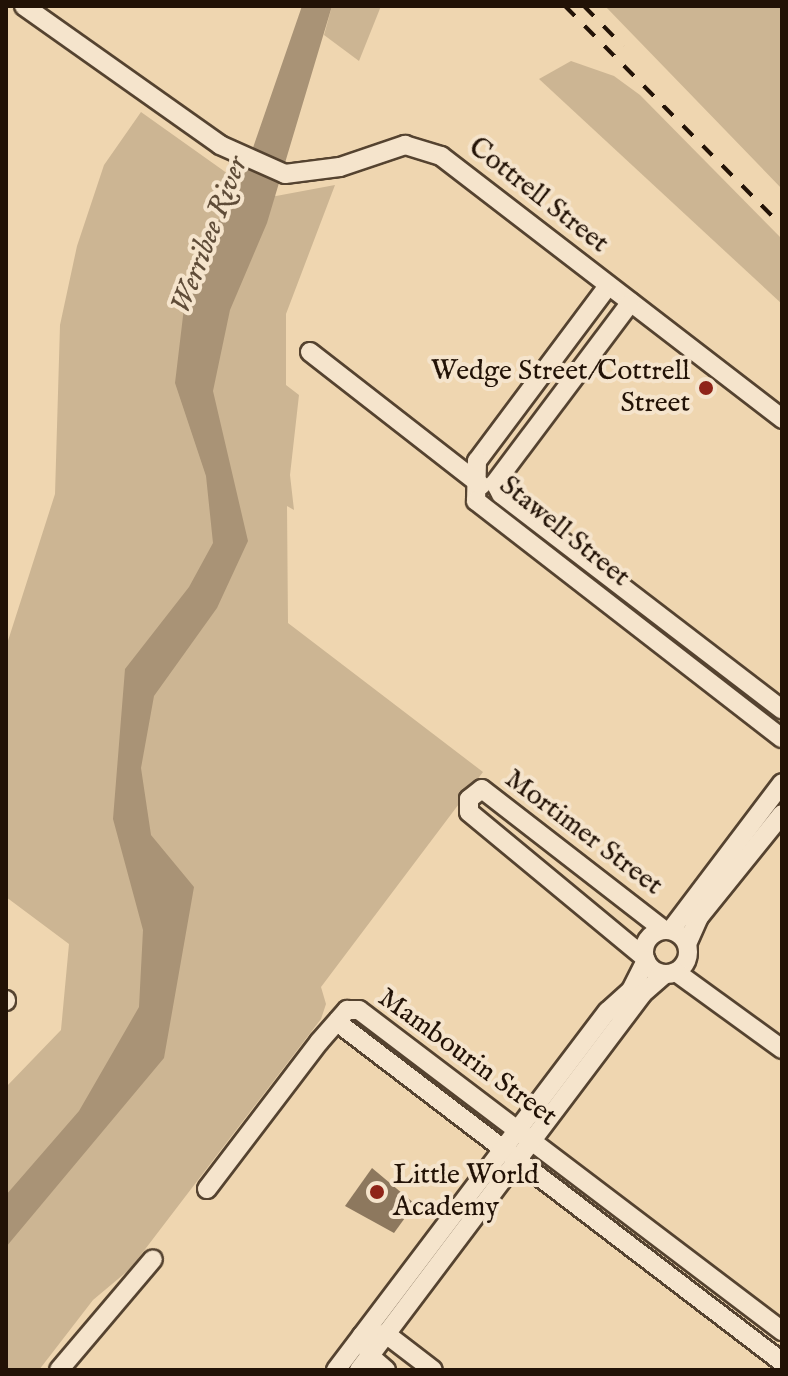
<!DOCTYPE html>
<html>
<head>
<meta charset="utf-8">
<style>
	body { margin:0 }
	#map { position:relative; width:788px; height:1376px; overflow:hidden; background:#efd6b0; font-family:"IM FELL English",serif }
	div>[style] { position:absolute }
	.green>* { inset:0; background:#ccb593 }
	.water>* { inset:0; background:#a99376 }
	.building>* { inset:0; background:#8d785e }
	.roads { filter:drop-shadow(2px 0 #554330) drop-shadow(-2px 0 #554330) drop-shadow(0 2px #554330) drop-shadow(0 -2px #554330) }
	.minor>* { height:18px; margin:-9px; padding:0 9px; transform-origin:9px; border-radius:9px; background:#f5e4cc }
	.minor>.ring { margin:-9px; padding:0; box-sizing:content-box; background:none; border:18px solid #f5e4cc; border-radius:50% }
	.rail>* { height:4px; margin-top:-2px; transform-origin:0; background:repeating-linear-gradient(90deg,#221206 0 14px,transparent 0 28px) }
	.dots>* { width:22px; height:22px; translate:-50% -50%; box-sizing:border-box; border:4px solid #f5e4cc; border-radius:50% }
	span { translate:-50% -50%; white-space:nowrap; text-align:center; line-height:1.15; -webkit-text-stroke:8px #f5e4cc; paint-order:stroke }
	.street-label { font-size:28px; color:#221206 }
	.poi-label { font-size:28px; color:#221206 }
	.right { translate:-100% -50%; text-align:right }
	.left { translate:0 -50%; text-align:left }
	.water-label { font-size:30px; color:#5f4c38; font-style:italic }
	.frame { position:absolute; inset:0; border:8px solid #221206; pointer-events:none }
</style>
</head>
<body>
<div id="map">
	<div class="green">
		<div style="clip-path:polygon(332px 6px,381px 6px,359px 61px,324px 35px)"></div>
		<div style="clip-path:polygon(605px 6px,782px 6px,782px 189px,667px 70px)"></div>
		<div style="clip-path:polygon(571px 61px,614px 76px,640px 95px,782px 239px,782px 304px,539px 79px)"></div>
		<div style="clip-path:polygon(141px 112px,238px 181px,276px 196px,335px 185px,286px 314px,286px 385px,299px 395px,290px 475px,294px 510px,287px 506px,288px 623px,483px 772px,321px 987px,326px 1004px,321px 1019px,130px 1269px,93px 1300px,39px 1370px,6px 1370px,6px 1087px,61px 1030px,69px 944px,6px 897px,6px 647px,55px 494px,60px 325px,77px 246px,104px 165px)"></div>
	</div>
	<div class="water">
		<div style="clip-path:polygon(302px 6px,332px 6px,267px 223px,230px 310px,213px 391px,248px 541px,217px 608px,154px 696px,141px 768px,151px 835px,194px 887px,164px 1058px,6px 1247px,6px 1195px,79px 1111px,139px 1007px,143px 930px,113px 819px,125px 669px,189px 587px,213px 543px,206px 476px,175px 383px,189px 266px,238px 191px)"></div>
	</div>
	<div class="building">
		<div style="clip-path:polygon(372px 1168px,415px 1204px,394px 1233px,345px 1206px)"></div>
	</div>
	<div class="roads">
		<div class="minor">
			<div style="left:24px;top:6px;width:240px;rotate:35.3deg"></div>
			<div style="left:220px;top:145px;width:71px;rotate:24deg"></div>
			<div style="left:285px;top:174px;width:55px;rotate:-7.3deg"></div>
			<div style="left:340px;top:167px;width:69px;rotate:-18.7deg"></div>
			<div style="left:405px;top:145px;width:38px;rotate:17deg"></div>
			<div style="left:441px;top:156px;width:431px;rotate:37.6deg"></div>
			<div style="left:608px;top:286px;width:219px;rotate:126.8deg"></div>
			<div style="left:477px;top:461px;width:40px;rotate:91.4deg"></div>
			<div style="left:476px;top:501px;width:387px;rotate:37.8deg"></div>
			<div style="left:310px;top:352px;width:217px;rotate:37.9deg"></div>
			<div style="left:495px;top:483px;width:13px;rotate:61deg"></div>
			<div style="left:501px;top:494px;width:354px;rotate:37.5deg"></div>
			<div style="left:495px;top:483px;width:226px;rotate:-53.1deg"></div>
			<div class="ring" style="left:644px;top:930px;width:26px;height:26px"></div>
			<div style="left:671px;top:930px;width:184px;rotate:-52.9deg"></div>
			<div style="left:687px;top:944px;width:30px;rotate:-66deg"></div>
			<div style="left:699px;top:917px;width:132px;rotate:-51.1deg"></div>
			<div style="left:644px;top:957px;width:227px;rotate:-140.4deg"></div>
			<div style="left:469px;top:812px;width:13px;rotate:-90deg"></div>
			<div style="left:469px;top:799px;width:16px;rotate:-38deg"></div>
			<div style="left:482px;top:789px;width:230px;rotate:37.8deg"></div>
			<div style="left:676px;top:972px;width:131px;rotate:36deg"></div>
			<div style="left:6px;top:1000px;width:1px;rotate:90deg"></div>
			<div style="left:337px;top:1022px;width:560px;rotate:37.38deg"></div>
			<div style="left:207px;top:1189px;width:185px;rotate:-52.7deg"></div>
			<div style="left:319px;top:1042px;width:43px;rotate:-48.8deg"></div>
			<div style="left:347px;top:1010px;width:12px"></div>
			<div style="left:359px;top:1010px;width:531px;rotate:37.19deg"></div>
			<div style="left:59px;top:1370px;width:145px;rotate:-49.7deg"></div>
			<div style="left:336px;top:1370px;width:450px;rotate:-52.9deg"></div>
			<div style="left:608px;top:1011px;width:31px;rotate:-42deg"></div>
			<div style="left:631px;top:990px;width:33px;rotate:-63deg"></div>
			<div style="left:359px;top:1370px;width:471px;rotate:-53deg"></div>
			<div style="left:642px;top:994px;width:30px;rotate:-41deg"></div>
			<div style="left:386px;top:1370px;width:21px;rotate:-139deg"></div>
			<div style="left:370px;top:1356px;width:22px;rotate:-112deg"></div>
			<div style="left:362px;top:1336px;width:24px;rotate:-5deg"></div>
			<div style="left:386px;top:1334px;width:59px;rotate:37.5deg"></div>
		</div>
	</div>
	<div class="rail">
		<div style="left:565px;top:6px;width:309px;rotate:45.4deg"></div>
		<div style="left:584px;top:6px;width:56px;rotate:45.7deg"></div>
	</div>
	<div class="dots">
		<div style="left:706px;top:388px;background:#8f2418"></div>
		<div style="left:377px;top:1192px;background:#8f2418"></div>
	</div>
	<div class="street-label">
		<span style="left:538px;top:196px;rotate:38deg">Cottrell Street</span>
		<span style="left:564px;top:532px;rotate:39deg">Stawell Street</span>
		<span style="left:583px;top:833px;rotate:37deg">Mortimer Street</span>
		<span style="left:467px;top:1058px;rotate:36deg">Mambourin Street</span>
	</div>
	<div class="poi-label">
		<span class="right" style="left:690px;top:388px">Wedge Street/Cottrell<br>Street</span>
		<span class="left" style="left:393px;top:1192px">Little World<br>Academy</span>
	</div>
	<div class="water-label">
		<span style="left:210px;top:235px;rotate:-69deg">Werribee River</span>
	</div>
	<div class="frame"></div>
</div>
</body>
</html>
